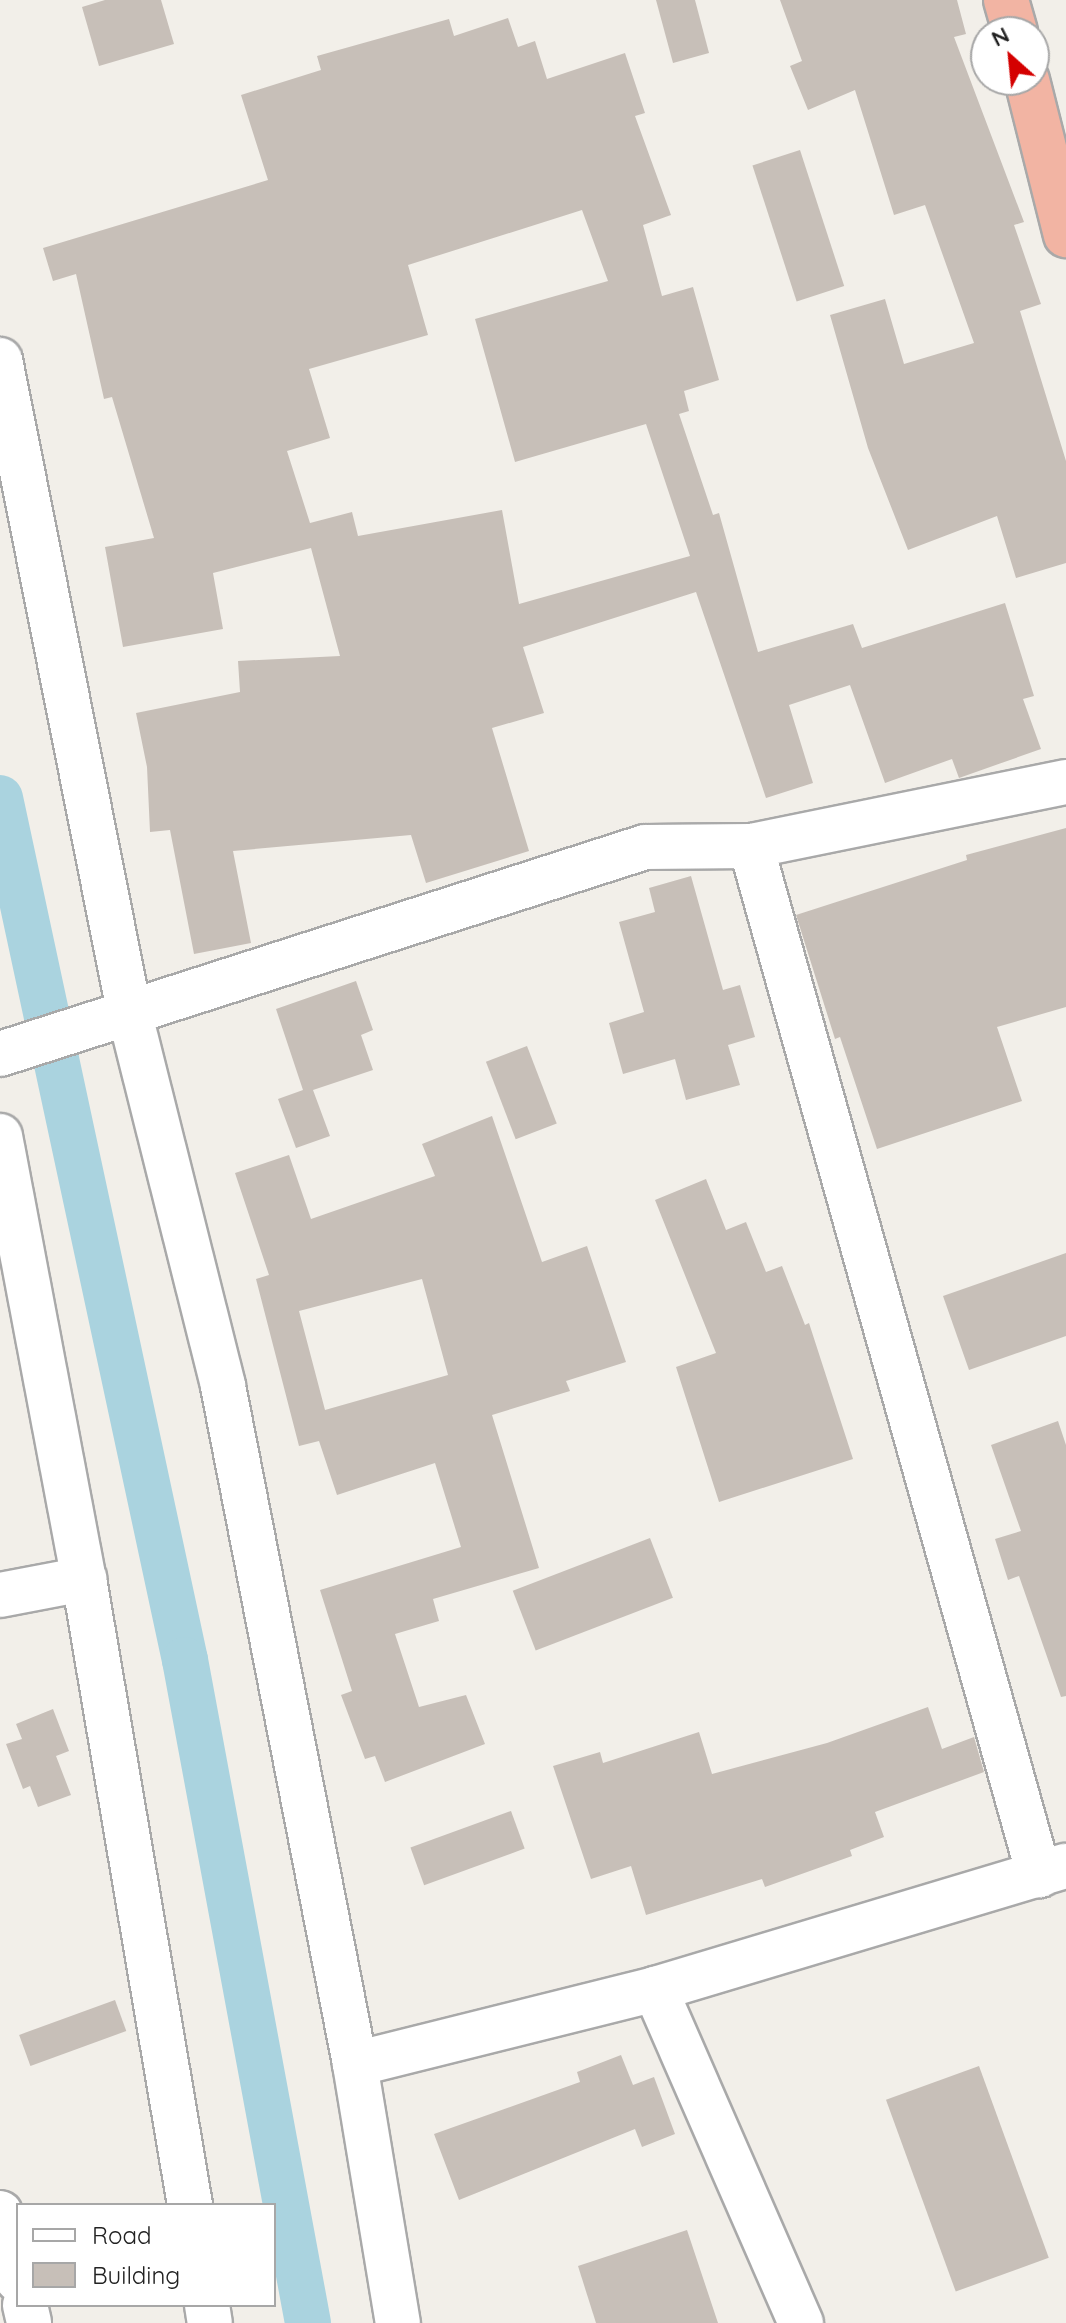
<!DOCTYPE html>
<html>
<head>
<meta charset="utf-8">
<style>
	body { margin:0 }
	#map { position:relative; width:1066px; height:2323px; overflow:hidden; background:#f2efe9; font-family:Quicksand,sans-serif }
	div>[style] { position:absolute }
	.canal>* { height:46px; margin:-23px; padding:0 23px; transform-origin:23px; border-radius:23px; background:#aad3df }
	.building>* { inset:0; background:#c7bfb8; transform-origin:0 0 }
	.roads { filter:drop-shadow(2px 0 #a9a9a9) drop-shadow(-2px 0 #a9a9a9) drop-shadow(0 2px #a9a9a9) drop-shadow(0 -2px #a9a9a9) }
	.minor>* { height:44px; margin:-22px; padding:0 22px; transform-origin:22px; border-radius:22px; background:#fff }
	.trunk>* { height:44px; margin:-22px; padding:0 22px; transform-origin:22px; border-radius:22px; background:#f2b4a3 }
	span { translate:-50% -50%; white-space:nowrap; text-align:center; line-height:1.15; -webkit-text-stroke:8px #fff; paint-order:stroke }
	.legend { position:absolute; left:16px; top:2203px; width:260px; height:104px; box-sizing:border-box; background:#fff; border:2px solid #a7a7a7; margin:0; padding:10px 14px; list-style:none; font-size:24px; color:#222 }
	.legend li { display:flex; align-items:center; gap:16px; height:40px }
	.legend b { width:40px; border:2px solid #a7a7a7 }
	.north { position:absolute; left:970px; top:16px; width:80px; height:80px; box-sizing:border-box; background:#fff; border:2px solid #a7a7a7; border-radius:50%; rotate:333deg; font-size:22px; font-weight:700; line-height:32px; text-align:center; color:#222 }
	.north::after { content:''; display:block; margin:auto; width:28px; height:36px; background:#d40000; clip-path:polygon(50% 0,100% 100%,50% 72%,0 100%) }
</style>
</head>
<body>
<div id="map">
	<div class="canal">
		<div style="left:0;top:798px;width:882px;rotate:77.89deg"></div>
		<div style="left:185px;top:1660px;width:674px;rotate:79.49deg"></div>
	</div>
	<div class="building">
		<div style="clip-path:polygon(105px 0,161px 0,174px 44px,99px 66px,82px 7px)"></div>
		<div style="clip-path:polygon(656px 0,695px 0,709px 53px,673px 63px)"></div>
		<div style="clip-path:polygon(780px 0,957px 0,966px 34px,954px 37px,1024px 222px,1014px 225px,1041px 304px,1020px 311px,1066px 461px,1066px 563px,1016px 578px,997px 516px,908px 550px,868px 448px,830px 315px,885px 299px,904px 364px,974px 343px,925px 205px,894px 215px,855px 90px,808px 110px,790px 66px,802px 61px)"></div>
		<div style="clip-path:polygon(evenodd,508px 18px,518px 47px,535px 41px,547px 79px,625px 53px,645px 113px,635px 116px,671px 215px,643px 225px,662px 296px,693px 287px,719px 380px,684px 391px,689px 411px,679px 414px,713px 515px,719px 513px,758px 652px,853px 624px,862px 648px,1005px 603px,1034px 696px,1023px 699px,1041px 749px,959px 778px,952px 759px,885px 783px,850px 685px,789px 705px,813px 783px,766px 798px,696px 592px,523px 647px,544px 713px,492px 728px,529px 851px,426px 883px,411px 835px,233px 851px,251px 943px,194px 954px,170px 830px,150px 832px,147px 767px,136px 713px,240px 692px,238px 661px,340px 656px,311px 548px,213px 573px,223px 629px,123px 647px,105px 547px,154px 538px,112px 397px,104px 399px,76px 274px,53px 281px,43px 248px,268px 180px,241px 95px,321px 70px,317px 56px,449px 19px,454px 36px,508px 18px,582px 210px,608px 281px,475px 319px,515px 462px,646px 424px,690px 556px,519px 604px,502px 510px,358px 536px,352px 512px,310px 523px,287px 451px,330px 438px,309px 369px,428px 335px,408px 265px,582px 210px)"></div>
		<div style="left:800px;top:150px;width:143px;height:50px;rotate:72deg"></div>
		<div style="clip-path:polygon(1066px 828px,1066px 1007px,997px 1027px,1022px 1101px,877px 1149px,840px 1037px,835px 1039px,796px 915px,967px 860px,966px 855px)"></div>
		<div style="clip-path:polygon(691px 876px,723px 990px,740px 985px,755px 1037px,728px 1045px,740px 1085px,686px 1100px,675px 1059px,623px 1074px,609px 1023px,644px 1012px,619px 922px,655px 912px,649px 888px)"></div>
		<div style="clip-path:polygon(356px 981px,373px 1030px,361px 1035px,373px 1070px,313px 1090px,330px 1136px,296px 1148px,278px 1099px,303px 1090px,276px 1009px)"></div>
		<div style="left:527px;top:1046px;width:83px;height:44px;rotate:69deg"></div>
		<div style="clip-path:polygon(evenodd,492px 1116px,542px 1262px,587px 1246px,626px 1362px,566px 1381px,570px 1391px,492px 1415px,539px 1568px,433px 1599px,439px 1621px,395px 1634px,419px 1707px,466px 1695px,485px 1744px,385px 1782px,375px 1756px,365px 1759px,341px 1695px,352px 1691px,320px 1590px,461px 1547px,435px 1463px,337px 1495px,319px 1441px,299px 1446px,256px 1279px,269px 1275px,235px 1173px,289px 1155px,311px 1219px,435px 1176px,422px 1144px,492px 1116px,422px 1279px,448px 1375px,325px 1410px,299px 1311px,422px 1279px)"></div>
		<div style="clip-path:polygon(706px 1179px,726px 1230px,746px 1222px,766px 1272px,782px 1266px,805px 1325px,809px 1323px,853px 1459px,719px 1502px,676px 1367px,716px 1353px,655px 1200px)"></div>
		<div style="clip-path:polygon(1066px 1253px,1066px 1336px,969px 1370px,943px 1296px)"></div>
		<div style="clip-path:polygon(1058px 1421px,1066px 1445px,1066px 1696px,1061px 1697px,1019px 1576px,1008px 1580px,995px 1539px,1021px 1531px,991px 1445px)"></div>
		<div style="left:650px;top:1538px;width:64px;height:147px;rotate:69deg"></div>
		<div style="clip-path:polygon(928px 1707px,942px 1749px,974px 1737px,984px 1772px,875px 1812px,884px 1837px,850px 1850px,852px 1856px,765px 1887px,762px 1879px,646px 1915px,631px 1866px,591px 1879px,553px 1766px,600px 1752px,603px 1763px,699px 1732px,712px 1774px,827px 1743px)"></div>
		<div style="clip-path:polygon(53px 1709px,69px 1751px,56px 1756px,71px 1795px,38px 1807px,30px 1786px,23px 1789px,6px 1744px,22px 1739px,16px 1724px)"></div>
		<div style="left:511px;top:1811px;width:40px;height:107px;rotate:70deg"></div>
		<div style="left:115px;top:2000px;width:33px;height:102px;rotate:70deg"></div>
		<div style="clip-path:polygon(621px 2055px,633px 2085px,654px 2077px,675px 2134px,642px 2147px,635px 2129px,459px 2200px,434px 2134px,580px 2082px,577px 2072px)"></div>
		<div style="left:979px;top:2066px;width:204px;height:99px;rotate:70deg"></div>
		<div style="clip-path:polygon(687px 2230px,718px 2323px,596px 2323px,578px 2266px)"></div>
	</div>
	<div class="roads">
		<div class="minor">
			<div style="left:0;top:360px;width:664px;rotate:78.79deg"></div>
			<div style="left:129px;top:1011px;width:387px;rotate:75.9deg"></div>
			<div style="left:223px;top:1386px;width:691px;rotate:78.98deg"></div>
			<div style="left:355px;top:2064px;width:263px;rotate:80.6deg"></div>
			<div style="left:751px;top:846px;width:1069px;rotate:74.36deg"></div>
			<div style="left:0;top:1054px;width:677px;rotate:-17.79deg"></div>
			<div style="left:645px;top:847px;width:106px;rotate:-0.5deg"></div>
			<div style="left:751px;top:846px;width:321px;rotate:-11.5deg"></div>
			<div style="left:0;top:1136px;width:451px;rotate:79.3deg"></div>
			<div style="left:84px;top:1579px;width:635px;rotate:80.39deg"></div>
			<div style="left:0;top:1595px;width:86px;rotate:-10.8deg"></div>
			<div style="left:655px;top:1989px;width:365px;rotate:66.4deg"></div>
			<div style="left:355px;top:2064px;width:309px;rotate:-14deg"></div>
			<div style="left:655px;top:1989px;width:429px;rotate:-16.7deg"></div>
			<div style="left:0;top:2213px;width:69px;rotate:75deg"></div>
			<div style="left:25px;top:2305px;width:18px;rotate:77deg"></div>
			<div style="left:207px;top:2305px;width:18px;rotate:81deg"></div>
		</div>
		<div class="trunk">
			<div style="left:1006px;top:0;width:33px;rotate:74deg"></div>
			<div style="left:1027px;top:80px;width:160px;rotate:75.9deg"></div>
		</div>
	</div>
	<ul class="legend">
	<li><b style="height:10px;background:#fff"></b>Road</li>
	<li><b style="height:22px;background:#c7bfb8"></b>Building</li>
	</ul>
	<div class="north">N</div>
</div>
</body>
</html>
